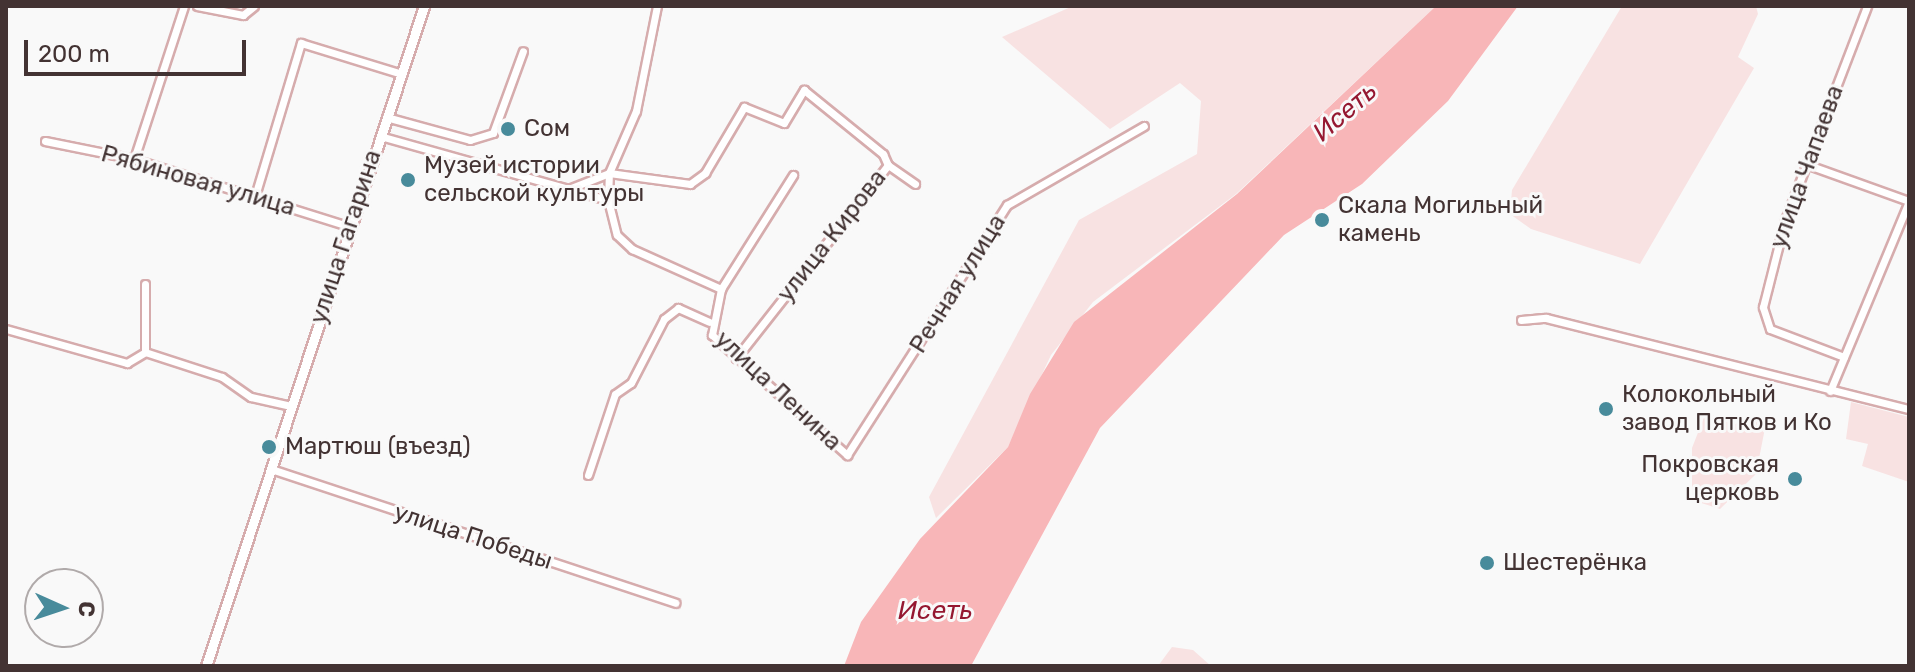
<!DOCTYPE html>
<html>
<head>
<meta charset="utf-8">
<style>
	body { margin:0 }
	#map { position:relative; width:1915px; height:672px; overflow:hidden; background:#f9f9f9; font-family:Rubik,sans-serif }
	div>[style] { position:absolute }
	.green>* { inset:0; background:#f8e2e2 }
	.water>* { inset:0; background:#f8b6b8 }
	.roads { filter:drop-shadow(2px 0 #d6acad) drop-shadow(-2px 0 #d6acad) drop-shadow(0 2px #d6acad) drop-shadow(0 -2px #d6acad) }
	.minor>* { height:7px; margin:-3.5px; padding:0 3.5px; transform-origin:3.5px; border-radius:3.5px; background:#fff }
	.major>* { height:9px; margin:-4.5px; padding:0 4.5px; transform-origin:4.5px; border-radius:4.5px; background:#fff }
	.dots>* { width:22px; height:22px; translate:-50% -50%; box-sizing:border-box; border:4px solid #f9f9f9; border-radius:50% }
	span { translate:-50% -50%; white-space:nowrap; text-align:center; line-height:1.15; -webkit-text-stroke:6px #f9f9f9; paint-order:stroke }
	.poi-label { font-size:24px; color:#433333 }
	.left { translate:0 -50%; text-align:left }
	.right { translate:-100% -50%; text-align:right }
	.street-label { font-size:24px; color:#433333 }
	.water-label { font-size:26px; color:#951831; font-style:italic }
	.frame { position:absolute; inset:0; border:8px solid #433333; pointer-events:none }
	.north { position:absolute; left:24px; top:568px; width:80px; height:80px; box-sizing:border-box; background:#f9f9f9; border:2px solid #b0aaaa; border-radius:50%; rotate:93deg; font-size:22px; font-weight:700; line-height:32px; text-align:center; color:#433333 }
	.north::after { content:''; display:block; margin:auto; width:28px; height:36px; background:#488b9b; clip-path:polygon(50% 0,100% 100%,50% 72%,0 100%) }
	.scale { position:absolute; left:24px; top:40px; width:222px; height:36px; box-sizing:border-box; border:4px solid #433333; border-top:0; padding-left:10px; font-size:24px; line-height:28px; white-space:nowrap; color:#433333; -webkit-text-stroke:6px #f9f9f9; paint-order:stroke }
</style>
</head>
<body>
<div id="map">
	<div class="green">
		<div style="clip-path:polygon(1073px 6px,1436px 6px,1236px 194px,1093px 302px,1051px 355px,1008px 447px,936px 518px,929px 497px,1079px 220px,1197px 154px,1201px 101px,1180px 83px,1110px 129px,1002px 37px)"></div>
		<div style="clip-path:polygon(1622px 6px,1756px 6px,1758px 14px,1738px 57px,1754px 68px,1640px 264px,1531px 229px,1510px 214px,1512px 190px)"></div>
		<div style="clip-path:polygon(1851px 402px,1909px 417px,1909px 482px,1862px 466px,1868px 444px,1846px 439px)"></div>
		<div style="clip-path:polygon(1706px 412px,1733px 425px,1748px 418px,1766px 423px,1756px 474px,1720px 509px,1692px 500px,1692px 448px)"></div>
		<div style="clip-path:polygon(1172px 647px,1193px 650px,1211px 666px,1158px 666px)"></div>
	</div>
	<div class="water">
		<div style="clip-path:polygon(1436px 6px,1518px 6px,1448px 101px,1362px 184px,1284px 235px,1100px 428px,971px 666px,844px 666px,861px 622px,920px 539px,1008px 447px,1030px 394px,1074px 322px,1237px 194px)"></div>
	</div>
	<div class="roads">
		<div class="minor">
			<div style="left:197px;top:6px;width:47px;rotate:11.1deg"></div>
			<div style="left:243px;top:15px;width:14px;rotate:-39deg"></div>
			<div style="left:386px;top:117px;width:87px;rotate:15.3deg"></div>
			<div style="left:470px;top:140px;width:24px;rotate:-17deg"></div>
			<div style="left:493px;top:133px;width:87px;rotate:-69.9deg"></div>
			<div style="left:380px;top:136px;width:237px;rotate:15.7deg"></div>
			<div style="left:608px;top:200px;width:36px;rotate:76deg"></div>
			<div style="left:617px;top:235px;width:21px;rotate:43deg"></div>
			<div style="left:632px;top:249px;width:98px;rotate:24.2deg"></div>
			<div style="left:721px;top:289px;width:47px;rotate:101.1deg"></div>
			<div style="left:712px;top:335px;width:181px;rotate:41.6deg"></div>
			<div style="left:847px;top:455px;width:297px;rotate:-57.4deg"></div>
			<div style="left:1007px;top:205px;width:158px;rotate:-30deg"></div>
			<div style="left:45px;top:141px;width:91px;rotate:11.4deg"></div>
			<div style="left:134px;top:159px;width:224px;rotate:17.4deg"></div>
			<div style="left:134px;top:159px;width:161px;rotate:-71.9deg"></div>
			<div style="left:888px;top:165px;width:33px;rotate:35deg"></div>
			<div style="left:1811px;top:166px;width:104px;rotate:19.7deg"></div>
			<div style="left:571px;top:188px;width:41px;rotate:-21.5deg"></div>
			<div style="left:609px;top:173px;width:82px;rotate:7.7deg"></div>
			<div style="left:690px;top:184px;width:19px;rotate:-36deg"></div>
			<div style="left:705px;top:173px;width:77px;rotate:-59.4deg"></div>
			<div style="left:744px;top:107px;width:43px;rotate:21.8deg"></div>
			<div style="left:784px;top:123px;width:39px;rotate:-59deg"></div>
			<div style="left:804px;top:90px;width:102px;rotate:39deg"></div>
			<div style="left:883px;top:154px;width:12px;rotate:66deg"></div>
			<div style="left:888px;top:165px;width:246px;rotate:128.2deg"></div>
			<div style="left:255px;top:196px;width:160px;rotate:-73.3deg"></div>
			<div style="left:301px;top:43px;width:106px;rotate:17.1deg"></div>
			<div style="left:608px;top:200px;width:27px;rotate:-88deg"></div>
			<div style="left:609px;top:173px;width:68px;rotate:-66.5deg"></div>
			<div style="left:636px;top:111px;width:107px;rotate:-78.7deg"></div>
			<div style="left:721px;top:289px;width:135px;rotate:-57.7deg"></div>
			<div style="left:1521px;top:320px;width:25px;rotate:-5deg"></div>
			<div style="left:1546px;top:318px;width:374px;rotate:14.1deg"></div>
			<div style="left:6px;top:329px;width:126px;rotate:15.7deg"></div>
			<div style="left:127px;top:363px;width:21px;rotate:-31deg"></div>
			<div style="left:145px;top:352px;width:68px;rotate:-90deg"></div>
			<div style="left:145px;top:352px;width:81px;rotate:18deg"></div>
			<div style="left:222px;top:377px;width:35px;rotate:35deg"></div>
			<div style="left:251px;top:397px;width:41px;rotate:12.7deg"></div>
			<div style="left:1844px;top:357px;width:79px;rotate:-159.3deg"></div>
			<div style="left:1770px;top:329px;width:23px;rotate:-108deg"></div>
			<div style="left:1763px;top:307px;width:90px;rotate:-75.8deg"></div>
			<div style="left:1785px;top:220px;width:229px;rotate:-69deg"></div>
			<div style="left:1830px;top:391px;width:206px;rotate:-67.4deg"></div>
			<div style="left:271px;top:469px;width:426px;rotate:18.3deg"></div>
			<div style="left:588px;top:475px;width:85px;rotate:-71.6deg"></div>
			<div style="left:615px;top:394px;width:19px;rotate:-35deg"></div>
			<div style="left:631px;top:383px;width:72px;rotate:-62.7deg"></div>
			<div style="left:664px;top:319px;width:18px;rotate:-38deg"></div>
			<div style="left:678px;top:308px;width:34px;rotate:24deg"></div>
		</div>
		<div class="major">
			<div style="left:206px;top:666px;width:695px;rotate:-71.72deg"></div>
		</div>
	</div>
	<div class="dots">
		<div style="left:508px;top:129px;background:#488b9b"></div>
		<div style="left:408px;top:180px;background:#488b9b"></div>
		<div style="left:1322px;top:220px;background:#488b9b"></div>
		<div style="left:1606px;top:409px;background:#488b9b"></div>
		<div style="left:269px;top:447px;background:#488b9b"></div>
		<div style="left:1795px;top:479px;background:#488b9b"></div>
		<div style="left:1487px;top:563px;background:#488b9b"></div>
	</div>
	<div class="poi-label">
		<span class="left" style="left:524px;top:129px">Сом</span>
		<span class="left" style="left:424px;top:180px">Музей истории<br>сельской культуры</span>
		<span class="left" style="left:1338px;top:220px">Скала Могильный<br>камень</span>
		<span class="left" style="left:1622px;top:409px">Колокольный<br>завод Пятков и Ко</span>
		<span class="left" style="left:285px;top:447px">Мартюш (въезд)</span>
		<span class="right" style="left:1779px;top:479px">Покровская<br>церковь</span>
		<span class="left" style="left:1503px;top:563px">Шестерёнка</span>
	</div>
	<div class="street-label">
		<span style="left:1807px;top:167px;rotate:-70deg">улица Чапаева</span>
		<span style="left:198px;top:181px;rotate:16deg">Рябиновая улица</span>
		<span style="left:832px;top:236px;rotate:-52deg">улица Кирова</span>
		<span style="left:346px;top:237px;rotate:-72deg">улица Гагарина</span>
		<span style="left:958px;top:284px;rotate:-58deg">Речная улица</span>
		<span style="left:778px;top:391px;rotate:43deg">улица Ленина</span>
		<span style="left:473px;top:537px;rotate:18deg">улица Победы</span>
	</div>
	<div class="water-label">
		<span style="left:1345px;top:112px;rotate:-41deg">Исеть</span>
		<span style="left:935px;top:611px">Исеть</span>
	</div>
	<div class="frame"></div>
	<div class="north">С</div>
	<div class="scale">200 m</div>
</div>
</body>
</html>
